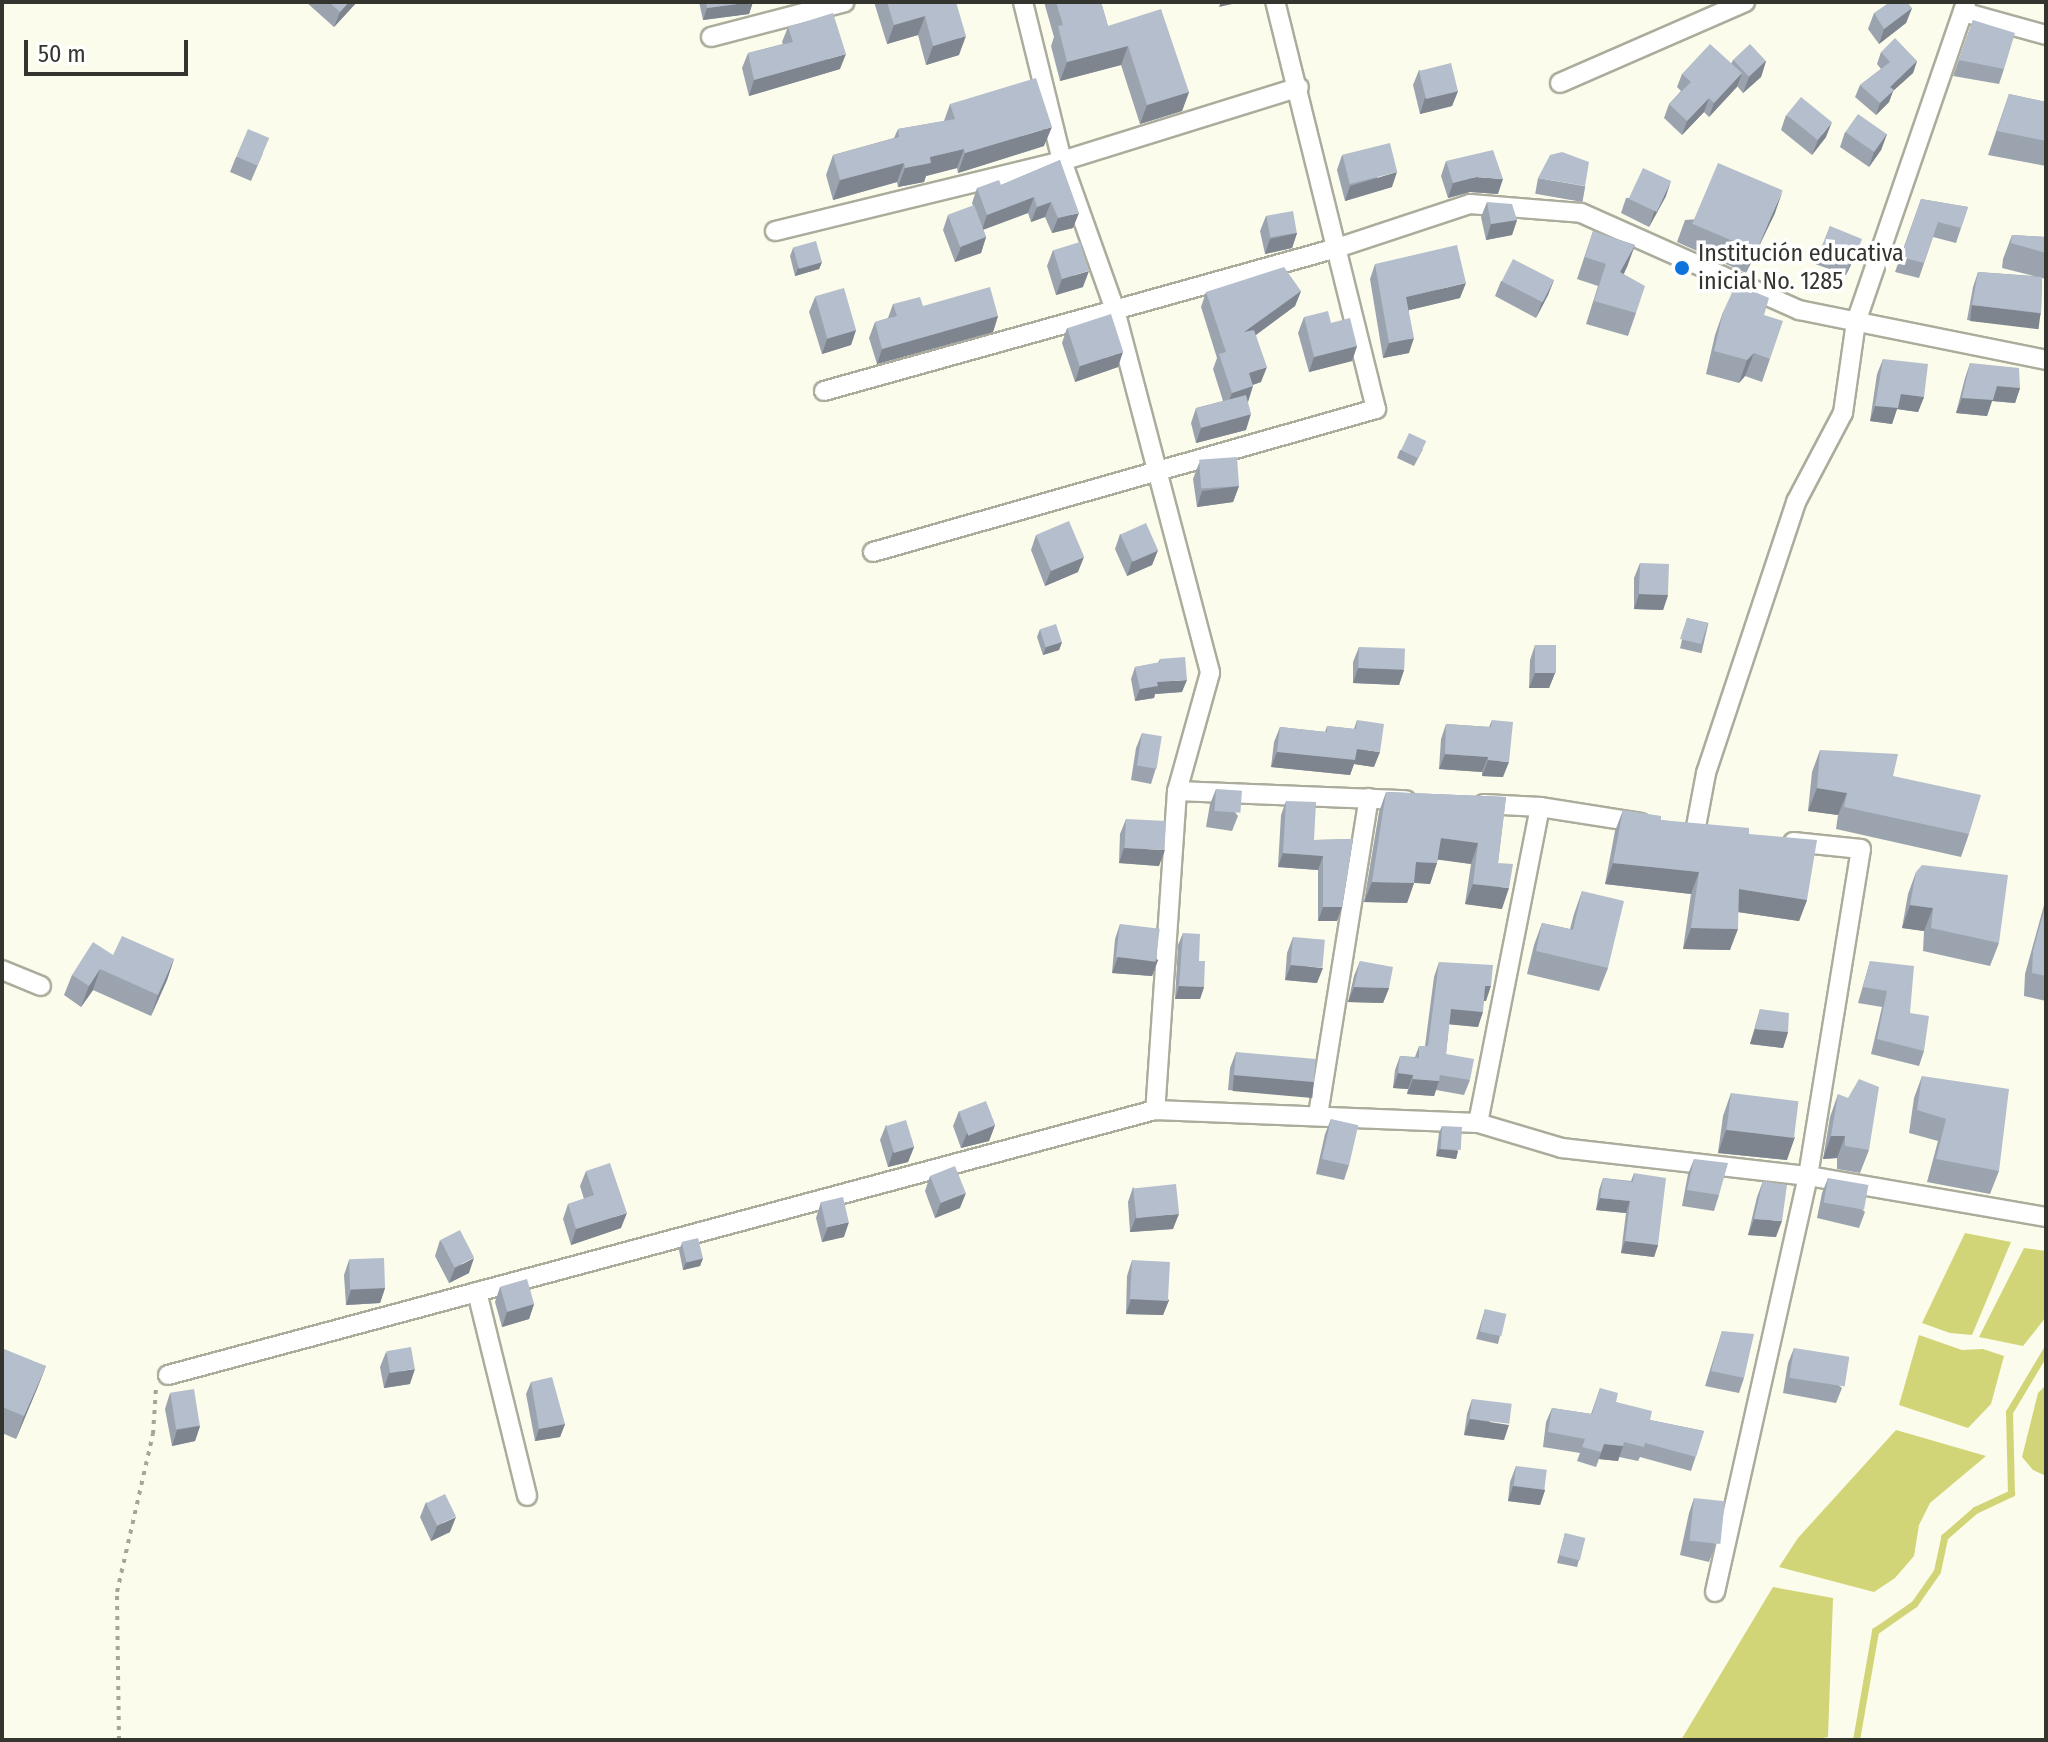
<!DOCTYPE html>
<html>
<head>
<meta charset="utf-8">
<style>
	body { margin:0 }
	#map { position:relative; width:2048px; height:1742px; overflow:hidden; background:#fbfceb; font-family:"Fira Sans Condensed",sans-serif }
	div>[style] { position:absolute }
	.water>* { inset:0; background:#d2d577 }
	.stream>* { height:7px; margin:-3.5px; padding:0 3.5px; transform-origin:3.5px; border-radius:3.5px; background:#d2d577 }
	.path>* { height:4px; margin-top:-2px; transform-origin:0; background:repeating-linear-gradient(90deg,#a5a599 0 4px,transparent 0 10px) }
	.roads { filter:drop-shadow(2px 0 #abac9c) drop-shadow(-2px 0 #abac9c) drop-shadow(0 2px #abac9c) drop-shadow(0 -2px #abac9c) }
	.minor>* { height:18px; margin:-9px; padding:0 9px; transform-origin:9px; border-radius:9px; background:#fff }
	.wall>* { inset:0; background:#9ba3af; transform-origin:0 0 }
	.shaded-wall>* { inset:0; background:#7e858f; transform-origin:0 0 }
	.building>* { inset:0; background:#b4becc; transform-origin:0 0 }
	.dots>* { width:22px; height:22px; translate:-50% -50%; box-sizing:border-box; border:4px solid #fff; border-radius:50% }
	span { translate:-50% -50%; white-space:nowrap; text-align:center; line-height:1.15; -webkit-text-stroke:7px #fff; paint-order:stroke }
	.poi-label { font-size:24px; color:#35352f }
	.left { translate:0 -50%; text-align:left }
	.frame { position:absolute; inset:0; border:4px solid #35352f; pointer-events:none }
	.scale { position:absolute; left:24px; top:40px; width:164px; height:36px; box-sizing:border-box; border:4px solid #35352f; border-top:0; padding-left:10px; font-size:24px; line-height:28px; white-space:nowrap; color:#35352f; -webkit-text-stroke:6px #fff; paint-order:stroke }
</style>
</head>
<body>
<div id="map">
	<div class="water">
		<div style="clip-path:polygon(1965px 1233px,2011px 1242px,1972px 1335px,1950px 1333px,1922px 1323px)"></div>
		<div style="clip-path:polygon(2024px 1248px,2046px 1251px,2046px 1317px,2023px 1346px,1979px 1337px)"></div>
		<div style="clip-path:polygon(1919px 1335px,1962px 1350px,1983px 1349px,2004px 1356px,1991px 1404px,1968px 1428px,1899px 1405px)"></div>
		<div style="clip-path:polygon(2046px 1385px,2046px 1476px,2033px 1470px,2022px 1457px,2038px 1393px)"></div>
		<div style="clip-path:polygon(1896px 1430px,1986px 1456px,1930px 1503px,1919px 1525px,1914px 1556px,1895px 1578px,1874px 1592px,1779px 1567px,1798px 1538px)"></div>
		<div style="clip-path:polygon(1773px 1587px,1833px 1598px,1828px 1737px,1813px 1740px,1681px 1740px)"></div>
	</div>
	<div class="stream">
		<div style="left:1856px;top:1740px;width:111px;rotate:-80.1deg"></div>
		<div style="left:1875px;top:1631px;width:47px;rotate:-34.7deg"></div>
		<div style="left:1914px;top:1604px;width:40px;rotate:-55.1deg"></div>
		<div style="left:1937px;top:1571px;width:35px;rotate:-78deg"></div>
		<div style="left:1944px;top:1537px;width:41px;rotate:-41.1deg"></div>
		<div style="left:1975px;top:1510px;width:40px;rotate:-25deg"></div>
		<div style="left:2011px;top:1493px;width:81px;rotate:-91.4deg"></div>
		<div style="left:2009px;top:1412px;width:72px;rotate:-59.2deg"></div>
	</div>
	<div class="path">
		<div style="left:119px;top:1740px;width:148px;rotate:-90.8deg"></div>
		<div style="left:117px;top:1592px;width:162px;rotate:-77.2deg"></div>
		<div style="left:153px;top:1434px;width:46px;rotate:-86.3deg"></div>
	</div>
	<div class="roads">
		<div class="minor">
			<div style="left:1023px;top:2px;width:164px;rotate:76.2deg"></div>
			<div style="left:1062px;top:161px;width:158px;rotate:70.4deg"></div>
			<div style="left:1115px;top:310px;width:375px;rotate:75.3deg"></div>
			<div style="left:1210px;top:673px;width:123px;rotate:105.6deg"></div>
			<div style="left:1177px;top:791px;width:320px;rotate:93.9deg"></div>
			<div style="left:1963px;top:12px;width:86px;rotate:15.5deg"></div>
			<div style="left:711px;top:37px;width:138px;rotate:-14.6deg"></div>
			<div style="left:1560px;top:83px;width:202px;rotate:-23.6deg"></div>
			<div style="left:775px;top:231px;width:295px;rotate:-13.7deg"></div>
			<div style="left:1062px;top:161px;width:248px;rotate:-17.3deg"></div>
			<div style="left:824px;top:391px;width:533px;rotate:-15.58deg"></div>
			<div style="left:1337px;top:248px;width:140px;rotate:-18.3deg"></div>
			<div style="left:1470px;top:204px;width:111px;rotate:4.6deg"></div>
			<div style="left:1581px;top:213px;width:239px;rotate:24deg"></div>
			<div style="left:1799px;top:310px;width:252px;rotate:11.4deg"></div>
			<div style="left:873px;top:552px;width:523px;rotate:-15.87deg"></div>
			<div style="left:1376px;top:409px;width:419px;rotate:-103.9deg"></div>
			<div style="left:1177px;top:791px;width:229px;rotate:2.3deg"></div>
			<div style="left:1484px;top:804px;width:56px;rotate:3.1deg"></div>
			<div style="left:1540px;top:807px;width:102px;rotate:9deg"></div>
			<div style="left:1695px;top:832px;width:60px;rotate:-79.4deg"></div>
			<div style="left:1706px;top:773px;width:286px;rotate:-71.6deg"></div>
			<div style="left:1796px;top:502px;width:101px;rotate:-62.2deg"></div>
			<div style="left:1843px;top:413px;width:92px;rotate:-81.9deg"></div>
			<div style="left:1856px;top:322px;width:338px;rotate:-71deg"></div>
			<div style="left:2px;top:970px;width:42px;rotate:22.3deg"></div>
			<div style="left:1318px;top:1115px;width:321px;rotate:-80.9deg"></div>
			<div style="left:1478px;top:1123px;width:322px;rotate:-78.9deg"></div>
			<div style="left:477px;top:1292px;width:210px;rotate:76.2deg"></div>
			<div style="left:168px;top:1375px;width:1022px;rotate:-15.03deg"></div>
			<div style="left:1155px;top:1110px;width:323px;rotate:2.3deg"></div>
			<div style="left:1478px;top:1123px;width:88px;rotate:16.6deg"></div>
			<div style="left:1562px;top:1148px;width:248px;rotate:6.5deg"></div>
			<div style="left:1808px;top:1176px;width:242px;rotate:9.8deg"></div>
			<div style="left:1715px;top:1592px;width:426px;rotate:-77.4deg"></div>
			<div style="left:1808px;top:1176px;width:331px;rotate:-80.8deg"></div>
			<div style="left:1861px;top:849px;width:68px;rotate:-174.1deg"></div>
		</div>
	</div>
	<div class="wall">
		<div style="clip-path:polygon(306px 2px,357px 2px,334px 27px)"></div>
		<div style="clip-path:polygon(699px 2px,753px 2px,749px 14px,703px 20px)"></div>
		<div style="clip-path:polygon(874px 2px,956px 2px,959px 55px,926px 65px,918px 35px,887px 44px)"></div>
		<div style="clip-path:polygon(1044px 2px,1101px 2px,1108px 26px,1189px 92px,1182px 111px,1140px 124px,1121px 65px,1060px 81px,1051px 46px,1054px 37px)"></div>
		<div style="clip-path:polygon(1912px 8px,1906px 23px,1879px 44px,1868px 29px,1874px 13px)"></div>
		<div style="clip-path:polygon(1973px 20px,2004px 69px,1999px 84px,1953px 76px)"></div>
		<div style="clip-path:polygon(788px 27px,840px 69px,749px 96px,742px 68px,748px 53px,783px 44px,782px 42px)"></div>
		<div style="clip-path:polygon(1881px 52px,1917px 61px,1913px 73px,1893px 91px,1889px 102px,1876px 115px,1855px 97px,1860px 85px,1881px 69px,1877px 64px)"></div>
		<div style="clip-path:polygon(1733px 60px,1766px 61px,1761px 77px,1743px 93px,1737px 86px,1709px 117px,1704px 112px,1682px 135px,1664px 118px,1669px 104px,1681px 91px,1677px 87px,1682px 74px,1731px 64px)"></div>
		<div style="clip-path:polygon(1419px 70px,1458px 91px,1452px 106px,1420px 114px,1413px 85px)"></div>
		<div style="clip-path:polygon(2009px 94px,2046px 102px,2046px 166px,1988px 155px)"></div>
		<div style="clip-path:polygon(950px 104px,1044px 146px,958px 173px,957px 168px,926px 176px,924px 182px,898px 187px,897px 182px,833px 200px,826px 175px,833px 155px,894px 138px,898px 129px,944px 121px)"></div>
		<div style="clip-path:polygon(1786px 115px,1826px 137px,1812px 155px,1781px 130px)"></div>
		<div style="clip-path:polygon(1845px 132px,1887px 134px,1881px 150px,1869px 167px,1840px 147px)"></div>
		<div style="clip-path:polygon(263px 153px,251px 181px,230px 172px,236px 157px)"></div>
		<div style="clip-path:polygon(1342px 155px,1392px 187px,1345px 201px,1337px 170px)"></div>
		<div style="clip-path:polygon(1060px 160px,1073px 228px,1052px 233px,1045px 217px,1031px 222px,1028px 213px,983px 230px,986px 237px,981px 253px,955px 262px,943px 230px,948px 215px,973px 206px,972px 203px,977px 188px,1001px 185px)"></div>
		<div style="clip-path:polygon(1446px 161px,1498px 194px,1470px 192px,1448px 198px,1441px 176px)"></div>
		<div style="left:1538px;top:178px;width:48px;height:16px;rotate:10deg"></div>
		<div style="clip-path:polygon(1666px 196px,1649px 227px,1621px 213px,1626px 198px)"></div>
		<div style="clip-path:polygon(1921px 199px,1968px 207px,1956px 243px,1933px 237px,1919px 278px,1895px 272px)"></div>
		<div style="clip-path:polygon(1487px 202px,1517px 220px,1512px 235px,1486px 240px,1481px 217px)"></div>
		<div style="clip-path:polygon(1775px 213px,1746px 273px,1677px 242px,1685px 220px)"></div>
		<div style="clip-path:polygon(1266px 216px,1297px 233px,1292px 248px,1265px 254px,1260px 231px)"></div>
		<div style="clip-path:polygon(1830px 226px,1856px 254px,1846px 275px,1815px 264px)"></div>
		<div style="clip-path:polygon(1593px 231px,1635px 245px,1624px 274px,1636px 313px,1628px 336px,1586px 324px,1598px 286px,1577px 279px)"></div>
		<div style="clip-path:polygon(2012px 235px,2046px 237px,2046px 279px,2042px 278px,2041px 313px,2036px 328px,1967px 320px,1973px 287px,1978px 272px,2034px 276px,2002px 268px,2003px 259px)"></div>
		<div style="clip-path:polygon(793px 248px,822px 262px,819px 269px,795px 276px,790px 256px)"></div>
		<div style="clip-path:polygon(1053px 250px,1083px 287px,1056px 295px,1047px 266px)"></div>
		<div style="clip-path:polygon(1375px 264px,1460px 298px,1409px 310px,1409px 353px,1383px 358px,1370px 279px)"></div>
		<div style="clip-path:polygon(1554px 280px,1548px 295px,1536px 318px,1495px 296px,1501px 281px)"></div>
		<div style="clip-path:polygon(1301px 291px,1295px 306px,1256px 335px,1261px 382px,1253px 385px,1248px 401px,1246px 430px,1196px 443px,1191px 423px,1196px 408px,1223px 401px,1213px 369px,1217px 358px,1201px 307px,1206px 292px)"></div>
		<div style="clip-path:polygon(815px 297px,856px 330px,851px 345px,822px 354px,809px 312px)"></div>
		<div style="clip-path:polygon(893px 304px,998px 316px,993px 332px,877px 364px,869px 338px,875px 322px,888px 318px)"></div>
		<div style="clip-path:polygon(1723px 312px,1770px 359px,1762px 382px,1745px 376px,1739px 383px,1706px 374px,1715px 335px)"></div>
		<div style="clip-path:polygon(1304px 317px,1357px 346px,1352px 361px,1309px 372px,1298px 333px)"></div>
		<div style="clip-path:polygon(1067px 328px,1118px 367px,1075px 382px,1062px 343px)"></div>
		<div style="clip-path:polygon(1883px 359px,1924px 397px,1918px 412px,1897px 409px,1892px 424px,1870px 421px,1877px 374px)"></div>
		<div style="clip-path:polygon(1970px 363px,2020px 388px,2015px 403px,1992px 401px,1987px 416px,1956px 413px,1965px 378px)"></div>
		<div style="clip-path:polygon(1423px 449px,1414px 466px,1397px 458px,1400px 450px)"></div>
		<div style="clip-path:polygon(1199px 463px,1239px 486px,1233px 502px,1197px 507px,1193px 479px)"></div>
		<div style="clip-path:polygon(1120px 534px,1158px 550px,1152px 565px,1127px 576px,1115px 549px)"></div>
		<div style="clip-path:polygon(1036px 535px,1078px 572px,1045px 586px,1031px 550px)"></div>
		<div style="clip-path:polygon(1640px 563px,1668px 595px,1663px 610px,1634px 609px,1634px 578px)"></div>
		<div style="left:1687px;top:618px;width:22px;height:31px;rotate:13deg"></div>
		<div style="clip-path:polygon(1040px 629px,1062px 642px,1059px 650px,1043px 655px,1037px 637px)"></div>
		<div style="clip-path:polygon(1535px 645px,1555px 673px,1549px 688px,1529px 688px,1530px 660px)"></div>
		<div style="clip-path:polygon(1359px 647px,1404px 670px,1399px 685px,1353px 683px,1353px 662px)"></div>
		<div style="clip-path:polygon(1160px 659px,1182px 692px,1155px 694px,1154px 698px,1135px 701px,1131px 679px,1135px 667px,1158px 663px)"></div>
		<div style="clip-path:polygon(1357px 720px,1374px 767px,1354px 764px,1350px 775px,1271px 767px,1274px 742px,1280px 727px,1325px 732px,1327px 726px,1354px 729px)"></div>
		<div style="clip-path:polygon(1492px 720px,1503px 777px,1482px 776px,1482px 772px,1439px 769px,1441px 739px,1446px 724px,1489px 727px)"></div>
		<div style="clip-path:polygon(1142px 733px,1156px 768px,1151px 784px,1131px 780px,1136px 748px)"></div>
		<div style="clip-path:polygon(1820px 750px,1893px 776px,1969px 834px,1961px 857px,1836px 829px,1838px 815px,1808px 811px,1812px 772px)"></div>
		<div style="clip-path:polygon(1216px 789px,1238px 816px,1232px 831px,1206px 827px,1210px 804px)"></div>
		<div style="clip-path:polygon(1386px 792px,1506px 797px,1498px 863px,1502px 909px,1465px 904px,1471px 864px,1438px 859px,1430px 884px,1414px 883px,1407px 903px,1364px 902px,1379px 812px)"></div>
		<div style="clip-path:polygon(1286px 801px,1314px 840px,1353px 839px,1342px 907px,1337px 921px,1318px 921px,1318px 870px,1278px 867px,1281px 815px)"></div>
		<div style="clip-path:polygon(1623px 810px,1661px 820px,1749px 834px,1807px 900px,1799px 921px,1738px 912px,1730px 950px,1683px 949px,1691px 894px,1605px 884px,1615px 831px)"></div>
		<div style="clip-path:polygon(1126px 819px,1159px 866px,1119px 863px,1120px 834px)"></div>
		<div style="clip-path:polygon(1916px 872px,1999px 943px,1990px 966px,1923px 951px,1924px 931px,1902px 928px,1908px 894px)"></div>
		<div style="clip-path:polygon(1582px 891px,1608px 968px,1599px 991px,1527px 974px,1534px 945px,1542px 923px,1570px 929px,1574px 914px)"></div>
		<div style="clip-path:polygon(2046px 898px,2046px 1001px,2024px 996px,2025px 974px)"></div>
		<div style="clip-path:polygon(1120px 924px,1158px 960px,1152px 976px,1112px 973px,1115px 939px)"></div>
		<div style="clip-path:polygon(1183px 933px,1199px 961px,1204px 987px,1200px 999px,1175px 999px,1178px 945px)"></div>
		<div style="clip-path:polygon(1293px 937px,1317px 983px,1285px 980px,1287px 953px)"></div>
		<div style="clip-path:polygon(113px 955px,174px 959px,167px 980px,151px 1016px,93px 990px,81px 1007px,64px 995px,72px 975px)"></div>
		<div style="clip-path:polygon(1360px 961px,1389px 988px,1383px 1003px,1348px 1002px,1354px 976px)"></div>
		<div style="clip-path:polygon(1870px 961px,1910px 1013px,1924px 1051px,1919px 1066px,1871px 1054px,1882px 1007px,1858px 1003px)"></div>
		<div style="clip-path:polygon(1439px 962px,1486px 1001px,1484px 1001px,1478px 1027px,1449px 1024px,1446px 1054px,1470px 1080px,1464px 1095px,1436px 1090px,1434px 1096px,1407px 1094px,1408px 1089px,1393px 1088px,1395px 1070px,1400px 1056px,1415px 1057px,1419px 1046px,1425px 1046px,1434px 977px)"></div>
		<div style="clip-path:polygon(1760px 1009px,1788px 1032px,1783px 1048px,1750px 1044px)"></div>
		<div style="clip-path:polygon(1236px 1052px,1314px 1082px,1308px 1097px,1228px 1090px,1230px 1068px)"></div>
		<div style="clip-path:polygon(1922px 1076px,1999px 1171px,1990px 1194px,1927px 1182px,1938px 1141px,1909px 1133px,1914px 1098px)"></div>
		<div style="clip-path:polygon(1731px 1093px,1787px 1160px,1718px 1153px,1723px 1116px)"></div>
		<div style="clip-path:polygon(1838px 1094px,1869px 1150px,1860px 1173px,1837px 1169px,1837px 1158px,1823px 1159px,1830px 1117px)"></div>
		<div style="clip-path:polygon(959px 1111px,995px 1125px,989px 1141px,961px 1148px,953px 1126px)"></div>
		<div style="clip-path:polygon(1331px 1119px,1349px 1165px,1344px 1180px,1316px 1174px,1325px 1134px)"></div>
		<div style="clip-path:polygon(886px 1125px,914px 1147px,908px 1162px,888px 1167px,880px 1140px)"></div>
		<div style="clip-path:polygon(1442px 1126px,1458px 1151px,1456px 1159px,1436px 1156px,1439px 1133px)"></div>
		<div style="clip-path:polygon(1694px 1159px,1719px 1195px,1714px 1211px,1682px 1206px,1688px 1174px)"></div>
		<div style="clip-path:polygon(586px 1171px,621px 1228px,571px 1245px,563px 1219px,568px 1204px,584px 1199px,580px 1186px)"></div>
		<div style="clip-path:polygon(1634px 1173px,1658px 1245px,1654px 1257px,1621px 1253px,1626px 1213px,1596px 1210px,1599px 1190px,1603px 1178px,1631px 1181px)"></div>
		<div style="clip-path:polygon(930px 1176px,960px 1208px,935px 1218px,925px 1191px)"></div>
		<div style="clip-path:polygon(1828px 1178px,1865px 1212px,1859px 1228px,1817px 1218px,1822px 1193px)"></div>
		<div style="clip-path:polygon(1763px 1181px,1776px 1237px,1748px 1235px,1757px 1197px)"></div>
		<div style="clip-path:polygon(1133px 1187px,1173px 1229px,1130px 1232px,1128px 1202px)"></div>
		<div style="clip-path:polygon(821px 1202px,844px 1237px,822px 1242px,816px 1218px)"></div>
		<div style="clip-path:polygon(440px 1240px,469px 1273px,449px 1283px,435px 1256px)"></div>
		<div style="clip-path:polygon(682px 1243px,703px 1258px,700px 1266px,683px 1270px,679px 1250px)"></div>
		<div style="clip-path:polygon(349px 1260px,385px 1288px,380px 1303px,346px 1305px,344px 1275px)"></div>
		<div style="clip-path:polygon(1132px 1260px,1169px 1300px,1163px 1315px,1126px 1314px,1127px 1276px)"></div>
		<div style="clip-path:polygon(500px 1287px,534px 1304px,529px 1319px,502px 1327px,495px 1302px)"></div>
		<div style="clip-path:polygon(1485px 1309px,1500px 1336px,1498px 1344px,1476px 1339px)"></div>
		<div style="clip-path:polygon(1722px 1331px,1744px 1378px,1739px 1393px,1705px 1386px)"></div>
		<div style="clip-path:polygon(1794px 1348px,1842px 1388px,1836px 1403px,1783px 1393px,1788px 1363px)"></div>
		<div style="clip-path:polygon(386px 1352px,410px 1384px,384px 1388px,380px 1367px)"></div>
		<div style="clip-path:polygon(2px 1354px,46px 1366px,16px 1439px,2px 1433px)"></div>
		<div style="clip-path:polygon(531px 1382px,565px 1424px,560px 1437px,535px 1441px,526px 1394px)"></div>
		<div style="clip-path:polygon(1600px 1388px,1616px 1402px,1650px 1420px,1704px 1431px,1691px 1471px,1640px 1457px,1638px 1461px,1619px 1457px,1618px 1461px,1599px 1459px,1596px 1467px,1577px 1461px,1580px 1453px,1543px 1447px,1546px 1422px,1552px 1408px,1591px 1414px)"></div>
		<div style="clip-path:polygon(170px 1393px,200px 1426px,195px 1441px,172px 1446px,165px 1409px)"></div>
		<div style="clip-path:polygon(1472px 1399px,1504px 1440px,1464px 1435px,1467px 1414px)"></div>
		<div style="clip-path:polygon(1516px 1466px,1545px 1490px,1540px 1505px,1508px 1501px,1510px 1482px)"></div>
		<div style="clip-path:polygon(1694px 1498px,1715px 1546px,1709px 1562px,1680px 1555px,1689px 1513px)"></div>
		<div style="clip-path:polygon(426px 1502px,450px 1532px,431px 1541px,420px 1517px)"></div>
		<div style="clip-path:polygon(1565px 1533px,1579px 1560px,1577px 1567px,1557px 1563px)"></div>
	</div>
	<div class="shaded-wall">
		<div style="clip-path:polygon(349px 2px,357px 2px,334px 27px,340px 12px)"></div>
		<div style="clip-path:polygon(753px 2px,749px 14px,703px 20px,707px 8px)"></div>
		<div style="clip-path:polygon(1221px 2px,1241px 2px,1219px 7px)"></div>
		<div style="clip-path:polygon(1912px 8px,1906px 23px,1879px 44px,1884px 29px)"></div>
		<div style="clip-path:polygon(925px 16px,918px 35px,887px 44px,894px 25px)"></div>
		<div style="clip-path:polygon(966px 36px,959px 55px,926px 65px,933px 46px)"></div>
		<div style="clip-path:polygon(1128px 46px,1121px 65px,1060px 81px,1067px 62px)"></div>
		<div style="clip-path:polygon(846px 54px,840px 69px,749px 96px,754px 80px)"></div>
		<div style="clip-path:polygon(1766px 61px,1761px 77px,1743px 93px,1749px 77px)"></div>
		<div style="clip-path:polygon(1917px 61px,1913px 73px,1893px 91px,1889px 102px,1876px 115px,1880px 103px,1890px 87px)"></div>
		<div style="clip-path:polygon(1742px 73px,1737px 87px,1709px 117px,1714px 103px)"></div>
		<div style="clip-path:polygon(1458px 91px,1452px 106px,1420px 114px,1425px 98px)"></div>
		<div style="clip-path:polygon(1189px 92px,1182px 111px,1140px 124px,1147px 105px)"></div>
		<div style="clip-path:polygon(1709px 98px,1704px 112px,1682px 135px,1687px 121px)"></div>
		<div style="clip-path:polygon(1832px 122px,1826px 137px,1812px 155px,1818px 140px)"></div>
		<div style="clip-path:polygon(1052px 127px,1044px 146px,958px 173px,965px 153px)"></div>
		<div style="clip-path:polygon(1887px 134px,1881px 150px,1869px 167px,1874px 152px)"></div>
		<div style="clip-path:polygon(964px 149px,957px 168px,926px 176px,924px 182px,898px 187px,905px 168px,930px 157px)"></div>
		<div style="clip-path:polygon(904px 163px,897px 182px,833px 200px,840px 180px)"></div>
		<div style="clip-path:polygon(1397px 172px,1392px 187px,1345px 201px,1350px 186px)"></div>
		<div style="clip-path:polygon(1476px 177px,1503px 179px,1498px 194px,1470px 192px,1448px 198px,1453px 183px)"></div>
		<div style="clip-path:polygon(1671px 181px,1666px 196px,1649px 227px,1654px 212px)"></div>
		<div style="clip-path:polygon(1783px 190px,1775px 213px,1746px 273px,1755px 251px)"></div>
		<div style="clip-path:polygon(1034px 197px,1028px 213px,982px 230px,987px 215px)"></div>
		<div style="clip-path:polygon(1051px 202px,1045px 217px,1031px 222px,1037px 207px)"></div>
		<div style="clip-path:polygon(1079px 213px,1073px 228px,1052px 233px,1058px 218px)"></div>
		<div style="clip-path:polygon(1517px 220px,1512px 235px,1486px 240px,1491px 224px)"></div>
		<div style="clip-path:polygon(1297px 233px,1292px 248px,1265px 254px,1270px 239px)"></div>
		<div style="clip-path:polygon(986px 237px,981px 253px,955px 262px,961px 247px)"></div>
		<div style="clip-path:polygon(1862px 239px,1856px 254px,1846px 275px,1852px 259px)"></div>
		<div style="clip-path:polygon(1635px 245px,1627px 267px,1612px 295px,1620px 272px)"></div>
		<div style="clip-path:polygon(822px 262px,819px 269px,795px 276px,798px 268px)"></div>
		<div style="clip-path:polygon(1089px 271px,1083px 287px,1056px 295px,1062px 279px)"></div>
		<div style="clip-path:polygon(1554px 280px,1548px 295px,1536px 318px,1542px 302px)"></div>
		<div style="clip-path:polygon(1466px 283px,1460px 298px,1401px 312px,1406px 297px)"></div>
		<div style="clip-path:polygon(1301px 291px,1295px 306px,1238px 348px,1244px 332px)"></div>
		<div style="left:1972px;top:305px;width:69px;height:16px;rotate:7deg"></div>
		<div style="clip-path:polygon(998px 316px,993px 332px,877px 364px,882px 349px)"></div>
		<div style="clip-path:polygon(856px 330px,851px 345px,822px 354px,827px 339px)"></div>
		<div style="clip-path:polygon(1414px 338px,1409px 353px,1383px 358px,1389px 343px)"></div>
		<div style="clip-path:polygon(1357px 346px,1352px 361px,1309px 372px,1314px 357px)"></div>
		<div style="clip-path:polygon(1123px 352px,1118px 367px,1075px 382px,1080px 366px)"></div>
		<div style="clip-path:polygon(1754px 353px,1745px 376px,1739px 383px,1747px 360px)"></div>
		<div style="clip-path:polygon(1267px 367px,1261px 382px,1243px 388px,1249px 373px)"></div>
		<div style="clip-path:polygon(1253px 386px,1248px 402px,1226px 408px,1232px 393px)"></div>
		<div style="clip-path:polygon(1997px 386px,2020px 388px,2015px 403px,1992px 401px,1987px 416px,1956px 413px,1962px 398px)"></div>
		<div style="clip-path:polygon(1901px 394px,1924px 397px,1918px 412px,1897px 409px,1892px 424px,1870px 421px,1875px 406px)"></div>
		<div style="clip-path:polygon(1251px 414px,1246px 430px,1196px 443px,1201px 428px)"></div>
		<div style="clip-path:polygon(1239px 486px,1233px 502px,1197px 507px,1202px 491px)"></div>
		<div style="clip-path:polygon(1158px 550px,1152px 565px,1127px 576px,1132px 561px)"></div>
		<div style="clip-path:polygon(1084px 557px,1078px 572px,1045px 586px,1051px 570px)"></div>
		<div style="clip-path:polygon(1639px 594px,1668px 595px,1663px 610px,1634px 609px)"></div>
		<div style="clip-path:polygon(1062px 642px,1059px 650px,1043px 655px,1046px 647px)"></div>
		<div style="clip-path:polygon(1358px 668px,1404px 670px,1399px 685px,1353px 683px)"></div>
		<div style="clip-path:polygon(1535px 673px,1555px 673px,1549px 688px,1529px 688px)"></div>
		<div style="clip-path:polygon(1187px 680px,1182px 692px,1155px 694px,1154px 698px,1135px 701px,1140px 689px,1157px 682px)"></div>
		<div style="clip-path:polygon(1357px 749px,1380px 752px,1374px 767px,1354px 764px,1350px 775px,1271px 767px,1277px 752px)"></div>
		<div style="clip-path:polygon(1445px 754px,1488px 757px,1482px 772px,1439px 769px)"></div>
		<div style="clip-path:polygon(1488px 760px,1509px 762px,1503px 777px,1482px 776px)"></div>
		<div style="clip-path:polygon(1817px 788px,1847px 793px,1838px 815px,1808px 811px)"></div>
		<div style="clip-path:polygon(1441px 838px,1478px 843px,1471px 864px,1433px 859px)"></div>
		<div style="clip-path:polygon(1124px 848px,1165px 850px,1159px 866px,1119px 863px)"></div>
		<div style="clip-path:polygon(1283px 853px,1323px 856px,1318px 870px,1278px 867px)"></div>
		<div style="clip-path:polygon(1416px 862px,1437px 863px,1430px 884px,1408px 882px)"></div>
		<div style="clip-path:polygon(1613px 863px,1699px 872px,1691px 894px,1605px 884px)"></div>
		<div style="clip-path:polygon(1372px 882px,1414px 883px,1407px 903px,1364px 902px)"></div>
		<div style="clip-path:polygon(1473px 884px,1509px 888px,1502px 909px,1465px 904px)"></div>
		<div style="clip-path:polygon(1739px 889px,1807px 900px,1799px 921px,1731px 911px)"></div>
		<div style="clip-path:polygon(1910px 905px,1933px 908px,1924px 931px,1902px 928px)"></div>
		<div style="clip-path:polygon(1323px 907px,1342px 907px,1337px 921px,1318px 921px)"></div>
		<div style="clip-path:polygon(1691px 928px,1738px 929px,1730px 950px,1683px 949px)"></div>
		<div style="clip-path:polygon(1118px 957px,1158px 960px,1152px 976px,1112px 973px)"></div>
		<div style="clip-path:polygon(174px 959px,167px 980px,151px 1016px,158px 995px)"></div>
		<div style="clip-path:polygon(1291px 965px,1323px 968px,1317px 983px,1285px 980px)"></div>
		<div style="clip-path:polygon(100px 969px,93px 990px,81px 1007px,89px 986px)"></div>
		<div style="clip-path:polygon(1179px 986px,1204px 987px,1200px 999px,1175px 999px)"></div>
		<div style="clip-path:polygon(1485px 986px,1491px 986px,1486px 1001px,1480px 1001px)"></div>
		<div style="clip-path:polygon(1354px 987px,1389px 988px,1383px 1003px,1348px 1002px)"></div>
		<div style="clip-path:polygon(1451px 1009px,1483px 1012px,1478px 1027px,1446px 1024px)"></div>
		<div style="clip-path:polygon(1755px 1029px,1788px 1032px,1783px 1048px,1750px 1044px)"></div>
		<div style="clip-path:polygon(1398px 1073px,1413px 1075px,1408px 1089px,1393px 1088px)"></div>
		<div style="left:1234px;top:1075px;width:80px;height:16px;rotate:5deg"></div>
		<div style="clip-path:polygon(1413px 1079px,1439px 1081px,1434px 1096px,1407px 1094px)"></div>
		<div style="clip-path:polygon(995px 1125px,989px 1141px,961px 1148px,967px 1133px)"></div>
		<div style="clip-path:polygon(1726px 1130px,1795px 1137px,1787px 1160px,1718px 1153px)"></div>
		<div style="clip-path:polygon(1831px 1136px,1845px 1136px,1837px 1158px,1823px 1159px)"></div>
		<div style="clip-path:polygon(914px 1147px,908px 1162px,888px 1167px,893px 1152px)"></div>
		<div style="clip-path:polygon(1439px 1149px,1458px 1151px,1456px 1159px,1436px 1156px)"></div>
		<div style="clip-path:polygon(966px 1193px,960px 1208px,935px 1218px,941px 1202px)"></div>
		<div style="clip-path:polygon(1600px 1198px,1630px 1201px,1626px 1213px,1596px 1210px)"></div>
		<div style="clip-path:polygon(627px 1213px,621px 1228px,571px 1245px,576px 1229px)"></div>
		<div style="clip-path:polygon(1179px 1214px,1173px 1229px,1130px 1232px,1136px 1217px)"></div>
		<div style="clip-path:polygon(1754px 1219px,1782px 1221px,1776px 1237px,1748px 1235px)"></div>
		<div style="clip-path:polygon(849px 1222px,844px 1237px,822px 1242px,828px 1227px)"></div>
		<div style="clip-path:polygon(1625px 1241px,1658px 1245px,1654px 1257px,1621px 1253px)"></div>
		<div style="clip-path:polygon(474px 1258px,469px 1273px,449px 1283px,455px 1268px)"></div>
		<div style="clip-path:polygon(703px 1258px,700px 1266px,683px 1270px,686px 1262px)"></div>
		<div style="clip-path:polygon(385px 1288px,380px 1303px,346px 1305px,351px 1290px)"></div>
		<div style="clip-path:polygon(1131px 1299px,1169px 1300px,1163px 1315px,1126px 1314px)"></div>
		<div style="clip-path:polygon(534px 1304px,529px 1319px,502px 1327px,507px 1312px)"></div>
		<div style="clip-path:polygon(46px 1366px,37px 1389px,16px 1439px,24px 1416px)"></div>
		<div style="clip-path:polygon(415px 1369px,410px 1384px,384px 1388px,389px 1373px)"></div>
		<div style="clip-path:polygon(1470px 1419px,1509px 1425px,1504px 1440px,1464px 1435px)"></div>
		<div style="clip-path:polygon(565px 1424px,560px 1437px,535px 1441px,539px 1429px)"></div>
		<div style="clip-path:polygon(200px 1426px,195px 1441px,172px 1446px,177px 1430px)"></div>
		<div style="clip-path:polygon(1604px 1444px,1623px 1446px,1618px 1461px,1599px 1459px)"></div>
		<div style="clip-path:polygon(1513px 1486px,1545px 1490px,1540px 1505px,1508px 1501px)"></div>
		<div style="clip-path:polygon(456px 1517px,450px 1532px,431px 1541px,437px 1526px)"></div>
	</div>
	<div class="building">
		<div style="clip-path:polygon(329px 2px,349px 2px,340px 12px)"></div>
		<div style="clip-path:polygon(706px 2px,753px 2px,707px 8px)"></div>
		<div style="clip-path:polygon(887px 2px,956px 2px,966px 36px,933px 46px,925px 16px,894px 25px)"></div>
		<div style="clip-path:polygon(1056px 2px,1101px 2px,1108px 26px,1161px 9px,1189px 92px,1147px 105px,1128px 46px,1067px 62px,1058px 26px,1063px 25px)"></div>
		<div style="clip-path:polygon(1890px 2px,1907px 2px,1912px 8px,1884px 29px,1874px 13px)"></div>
		<div style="clip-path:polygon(833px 13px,846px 54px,754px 80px,748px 53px,793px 42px,788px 27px)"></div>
		<div style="clip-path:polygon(1973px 20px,2015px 33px,2004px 69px,1959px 60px)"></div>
		<div style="clip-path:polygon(1895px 38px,1917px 61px,1890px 87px,1894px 90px,1880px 103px,1860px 85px,1890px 62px,1881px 52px)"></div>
		<div style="clip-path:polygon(1710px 44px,1742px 73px,1714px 103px,1709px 98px,1687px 121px,1669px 104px,1691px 82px,1682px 74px)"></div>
		<div style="left:1750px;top:44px;width:23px;height:23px;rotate:47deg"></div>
		<div style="left:1451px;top:63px;width:29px;height:33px;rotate:76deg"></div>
		<div style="clip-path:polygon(1036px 78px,1052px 127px,965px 153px,964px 149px,930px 157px,931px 163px,905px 168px,904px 163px,840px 180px,833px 155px,899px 137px,898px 129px,955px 119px,950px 104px)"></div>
		<div style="clip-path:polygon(2009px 94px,2046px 102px,2046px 141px,1997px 131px)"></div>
		<div style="left:1801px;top:97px;width:40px;height:23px;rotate:39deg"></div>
		<div style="left:1858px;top:114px;width:35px;height:22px;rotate:35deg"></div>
		<div style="left:248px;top:129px;width:23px;height:30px;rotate:23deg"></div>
		<div style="left:1390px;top:143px;width:30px;height:49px;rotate:76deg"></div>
		<div style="clip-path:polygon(1493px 150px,1503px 179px,1476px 177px,1453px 183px,1446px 161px)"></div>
		<div style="clip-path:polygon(1562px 152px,1589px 162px,1585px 186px,1538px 178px,1550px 155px)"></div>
		<div style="clip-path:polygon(1060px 160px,1079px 213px,1058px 218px,1051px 202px,1037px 207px,1034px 197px,987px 215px,977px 188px,999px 180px,1001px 185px)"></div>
		<div style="left:1718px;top:163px;width:70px;height:66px;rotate:23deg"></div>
		<div style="left:1643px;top:168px;width:31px;height:34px;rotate:25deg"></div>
		<div style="clip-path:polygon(1921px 199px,1968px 207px,1961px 228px,1938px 222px,1924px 263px,1901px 257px)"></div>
		<div style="clip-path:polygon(1487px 202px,1512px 204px,1517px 220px,1491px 224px)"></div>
		<div style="left:974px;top:205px;width:34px;height:28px;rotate:69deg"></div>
		<div style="left:1293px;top:211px;width:22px;height:27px;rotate:80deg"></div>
		<div style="clip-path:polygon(1830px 226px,1862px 239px,1852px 259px,1821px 249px)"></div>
		<div style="clip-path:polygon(1593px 231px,1635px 245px,1620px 272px,1645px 286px,1636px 313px,1594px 301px,1606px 264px,1585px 257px)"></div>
		<div style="clip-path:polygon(2012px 235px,2046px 237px,2046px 253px,2011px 243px)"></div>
		<div style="left:816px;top:241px;width:22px;height:24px;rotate:74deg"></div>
		<div style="left:1080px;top:242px;width:30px;height:28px;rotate:73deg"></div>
		<div style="clip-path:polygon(1457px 245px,1466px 283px,1406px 297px,1414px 338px,1389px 343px,1375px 264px)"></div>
		<div style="left:1513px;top:259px;width:46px;height:25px;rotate:27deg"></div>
		<div style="clip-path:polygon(1284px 267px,1301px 291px,1244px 332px,1254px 330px,1267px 367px,1249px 373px,1253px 386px,1232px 393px,1219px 354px,1226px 352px,1206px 292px)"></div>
		<div style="clip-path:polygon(1978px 272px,2042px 277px,2041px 313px,1972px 305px)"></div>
		<div style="clip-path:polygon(1736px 284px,1769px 298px,1764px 315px,1783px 321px,1770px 359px,1754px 353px,1747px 360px,1714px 351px,1723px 312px)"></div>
		<div style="clip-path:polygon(990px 287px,998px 316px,882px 349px,875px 322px,897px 316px,893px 304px,920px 297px,923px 306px)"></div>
		<div style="left:844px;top:288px;width:44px;height:30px;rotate:74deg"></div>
		<div style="clip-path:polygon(1328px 311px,1331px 323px,1350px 318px,1357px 346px,1314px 357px,1304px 317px)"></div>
		<div style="left:1111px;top:314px;width:40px;height:46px;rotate:72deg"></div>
		<div style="clip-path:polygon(1883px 359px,1928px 364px,1924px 397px,1901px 394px,1898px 408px,1875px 406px)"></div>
		<div style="clip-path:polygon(1970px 363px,2019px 368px,2020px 388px,1997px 386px,1993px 400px,1962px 398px)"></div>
		<div style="left:1246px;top:395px;width:20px;height:52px;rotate:75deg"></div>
		<div style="left:1409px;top:433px;width:19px;height:19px;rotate:25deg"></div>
		<div style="left:1237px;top:457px;width:29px;height:38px;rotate:86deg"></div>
		<div style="left:1069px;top:521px;width:39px;height:36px;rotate:67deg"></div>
		<div style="left:1146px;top:523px;width:30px;height:28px;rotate:66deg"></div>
		<div style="left:1640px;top:563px;width:29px;height:31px;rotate:2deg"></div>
		<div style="clip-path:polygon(1687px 618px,1708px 623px,1701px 644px,1680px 639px)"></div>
		<div style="left:1056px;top:624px;width:19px;height:17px;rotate:72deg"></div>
		<div style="left:1535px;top:645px;width:21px;height:28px"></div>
		<div style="left:1359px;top:647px;width:46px;height:21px;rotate:2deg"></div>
		<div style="clip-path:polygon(1185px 657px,1187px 680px,1157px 682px,1158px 686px,1140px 689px,1135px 667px,1160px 662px,1160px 659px)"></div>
		<div style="clip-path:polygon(1357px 720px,1384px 724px,1380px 752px,1357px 749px,1355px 760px,1277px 752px,1280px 727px,1327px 732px,1327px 726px,1356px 729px)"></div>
		<div style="clip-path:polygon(1492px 720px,1513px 722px,1509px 762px,1488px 760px,1488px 757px,1445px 754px,1446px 724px,1491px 727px)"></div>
		<div style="left:1142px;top:733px;width:20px;height:33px;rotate:9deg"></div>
		<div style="clip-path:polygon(1820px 750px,1898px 754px,1893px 776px,1981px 795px,1969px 834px,1844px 807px,1847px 793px,1817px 788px)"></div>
		<div style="left:1216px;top:789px;width:26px;height:22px;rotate:4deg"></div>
		<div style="clip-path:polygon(1386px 792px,1506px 797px,1498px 863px,1513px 864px,1509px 888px,1473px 884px,1478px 843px,1441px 838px,1437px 863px,1416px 862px,1414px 883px,1372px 882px)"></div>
		<div style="clip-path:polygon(1286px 801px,1316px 802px,1314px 840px,1353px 839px,1342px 907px,1323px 907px,1323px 856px,1283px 853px)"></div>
		<div style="clip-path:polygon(1623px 810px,1661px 816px,1661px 820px,1749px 828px,1749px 834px,1817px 840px,1807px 900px,1739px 889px,1738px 929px,1691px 928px,1699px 872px,1613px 863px)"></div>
		<div style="left:1126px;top:819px;width:40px;height:29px;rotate:3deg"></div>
		<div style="clip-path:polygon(1922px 865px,2008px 875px,1999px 943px,1931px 928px,1933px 908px,1910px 905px,1916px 872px)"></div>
		<div style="clip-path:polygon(1582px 891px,1624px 901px,1608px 968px,1536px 951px,1542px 923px,1573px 930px)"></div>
		<div style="clip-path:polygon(2046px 903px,2046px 976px,2032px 973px,2033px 951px)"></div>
		<div style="left:1120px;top:924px;width:40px;height:33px;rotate:7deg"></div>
		<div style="clip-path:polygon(1183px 933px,1200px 934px,1199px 961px,1205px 961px,1204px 987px,1179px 986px)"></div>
		<div style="clip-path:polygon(122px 936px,174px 959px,158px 995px,100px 969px,89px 986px,72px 975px,93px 942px,113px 955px)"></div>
		<div style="left:1293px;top:937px;width:32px;height:28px;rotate:5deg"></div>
		<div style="clip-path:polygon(1360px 961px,1393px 967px,1389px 988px,1354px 987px)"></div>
		<div style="clip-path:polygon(1870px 961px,1914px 966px,1910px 1013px,1929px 1016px,1924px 1051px,1877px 1039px,1887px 991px,1863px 987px)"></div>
		<div style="clip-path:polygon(1439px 962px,1493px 965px,1491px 986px,1485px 986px,1483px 1012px,1451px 1009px,1446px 1054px,1474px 1059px,1470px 1080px,1440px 1075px,1439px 1081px,1413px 1079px,1413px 1075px,1398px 1073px,1400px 1056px,1419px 1058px,1419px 1046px,1428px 1046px)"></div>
		<div style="clip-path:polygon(1760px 1009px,1789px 1013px,1788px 1032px,1755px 1029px)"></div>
		<div style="left:1236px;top:1052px;width:80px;height:23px;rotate:5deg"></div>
		<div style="clip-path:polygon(1922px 1076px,2009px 1089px,1999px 1171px,1936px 1159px,1946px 1119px,1917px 1110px)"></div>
		<div style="clip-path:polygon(1859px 1079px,1879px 1087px,1869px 1150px,1845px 1146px,1845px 1136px,1831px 1136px,1838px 1094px,1848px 1098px)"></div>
		<div style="left:1731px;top:1093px;width:68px;height:37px;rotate:7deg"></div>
		<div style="left:986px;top:1101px;width:26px;height:29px;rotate:69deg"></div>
		<div style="left:1331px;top:1119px;width:28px;height:41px;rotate:13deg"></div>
		<div style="left:906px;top:1120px;width:28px;height:21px;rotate:73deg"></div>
		<div style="left:1442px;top:1126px;width:20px;height:23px;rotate:3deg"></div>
		<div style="clip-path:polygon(1694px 1159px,1728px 1163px,1719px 1195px,1687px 1190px)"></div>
		<div style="clip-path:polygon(610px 1163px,627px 1213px,576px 1229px,568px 1204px,594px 1195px,586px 1171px)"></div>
		<div style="left:955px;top:1166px;width:29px;height:27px;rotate:68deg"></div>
		<div style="clip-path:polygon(1634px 1173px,1666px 1178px,1658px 1245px,1625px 1241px,1630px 1201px,1600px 1198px,1603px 1178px,1633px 1182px)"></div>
		<div style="left:1828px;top:1178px;width:41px;height:25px;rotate:10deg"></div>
		<div style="clip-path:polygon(1763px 1181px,1787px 1185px,1782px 1221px,1754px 1219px)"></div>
		<div style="left:1176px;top:1184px;width:30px;height:43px;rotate:84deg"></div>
		<div style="left:843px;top:1197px;width:26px;height:23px;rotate:77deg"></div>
		<div style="left:460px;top:1230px;width:31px;height:22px;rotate:63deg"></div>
		<div style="left:698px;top:1238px;width:21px;height:17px;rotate:76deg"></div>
		<div style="left:384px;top:1258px;width:30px;height:35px;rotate:88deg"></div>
		<div style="left:1132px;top:1260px;width:38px;height:39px;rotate:3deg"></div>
		<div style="left:527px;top:1279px;width:26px;height:28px;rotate:74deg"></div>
		<div style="left:1485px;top:1309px;width:22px;height:23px;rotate:13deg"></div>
		<div style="clip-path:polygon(1722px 1331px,1754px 1334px,1744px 1378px,1711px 1371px)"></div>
		<div style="left:411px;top:1347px;width:22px;height:25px;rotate:80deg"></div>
		<div style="left:1794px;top:1348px;width:56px;height:30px;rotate:9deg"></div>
		<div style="clip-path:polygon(4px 1349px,46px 1366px,24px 1416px,2px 1407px,2px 1354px)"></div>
		<div style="clip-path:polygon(552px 1377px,565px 1424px,539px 1429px,531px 1382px)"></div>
		<div style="clip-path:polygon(1600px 1388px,1618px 1393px,1616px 1402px,1652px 1411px,1650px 1420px,1704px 1431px,1696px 1457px,1645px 1443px,1644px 1447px,1624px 1442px,1623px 1446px,1604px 1444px,1601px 1452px,1582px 1447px,1585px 1439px,1548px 1432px,1552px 1408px,1592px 1414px)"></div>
		<div style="left:194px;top:1389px;width:37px;height:24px;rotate:81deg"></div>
		<div style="left:1472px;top:1399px;width:40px;height:20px;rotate:7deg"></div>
		<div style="left:1516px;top:1466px;width:31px;height:20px;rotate:7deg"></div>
		<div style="left:445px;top:1494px;width:25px;height:21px;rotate:64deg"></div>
		<div style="left:1694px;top:1498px;width:31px;height:43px;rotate:6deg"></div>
		<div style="left:1565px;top:1533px;width:21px;height:23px;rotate:14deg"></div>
	</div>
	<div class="dots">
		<div style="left:1682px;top:268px;background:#0e73dc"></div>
	</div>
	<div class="poi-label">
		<span class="left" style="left:1698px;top:268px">Institución educativa<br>inicial No. 1285</span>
	</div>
	<div class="frame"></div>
	<div class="scale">50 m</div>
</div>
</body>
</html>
